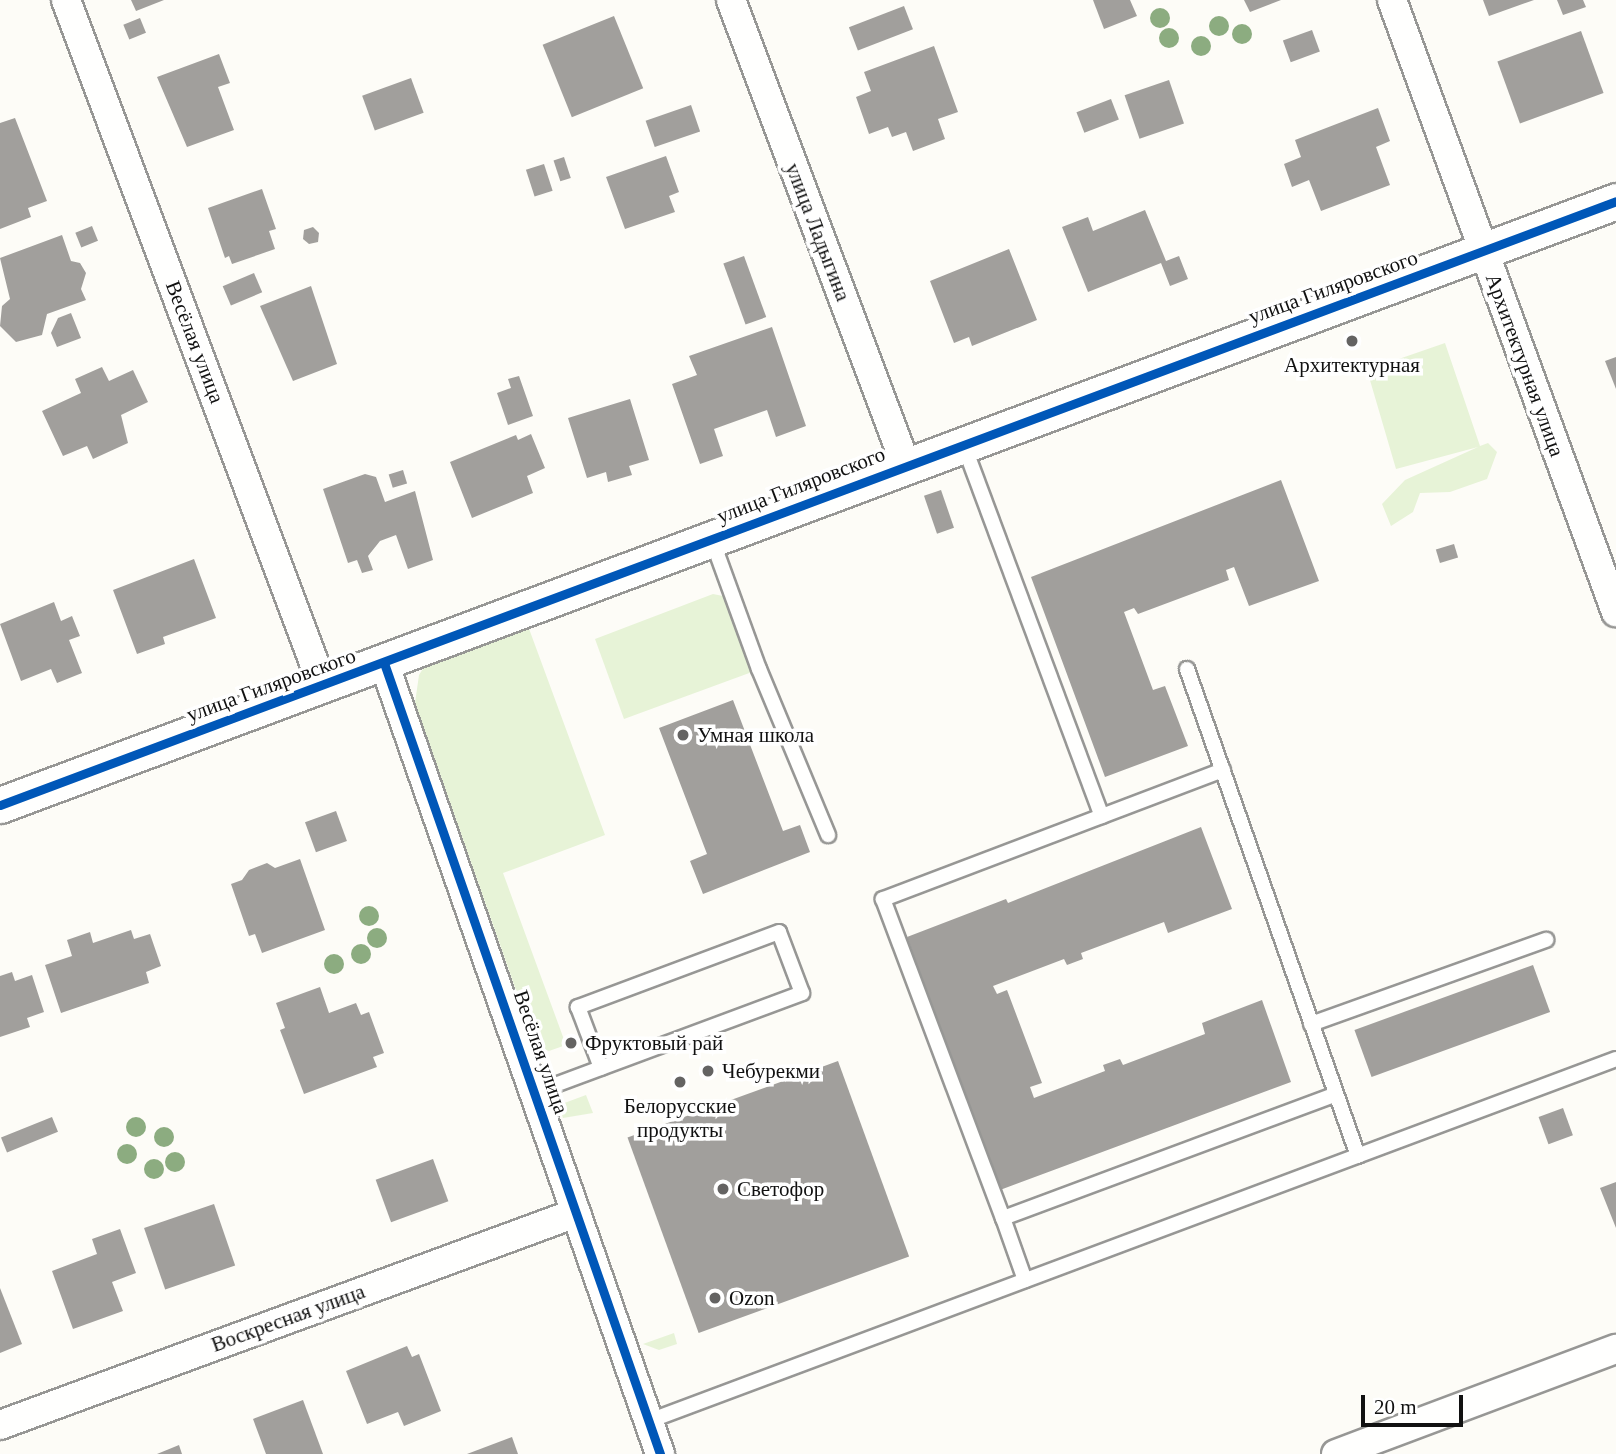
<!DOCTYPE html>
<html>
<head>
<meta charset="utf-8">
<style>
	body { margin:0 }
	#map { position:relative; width:1616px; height:1454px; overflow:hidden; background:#fdfcf7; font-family:"Times New Roman",serif }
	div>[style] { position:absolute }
	.green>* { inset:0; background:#e7f3d7 }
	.building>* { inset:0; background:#a19f9c; transform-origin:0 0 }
	.roads { filter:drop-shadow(2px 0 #979795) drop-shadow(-2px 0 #979795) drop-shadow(0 2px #979795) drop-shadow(0 -2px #979795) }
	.service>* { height:14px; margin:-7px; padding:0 7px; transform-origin:7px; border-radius:7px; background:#fffffe }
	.minor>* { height:28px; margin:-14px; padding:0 14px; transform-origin:14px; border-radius:14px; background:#fffffe }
	.tertiary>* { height:35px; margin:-17.5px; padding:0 17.5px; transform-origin:17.5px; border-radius:17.5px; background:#fffffe }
	.cycleway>* { height:9px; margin:-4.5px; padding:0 4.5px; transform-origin:4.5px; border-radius:4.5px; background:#0057b8 }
	.trees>* { width:20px; height:20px; margin:-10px; border-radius:50%; background:#8cac80 }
	.dots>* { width:19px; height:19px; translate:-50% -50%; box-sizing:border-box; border:4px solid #fff; border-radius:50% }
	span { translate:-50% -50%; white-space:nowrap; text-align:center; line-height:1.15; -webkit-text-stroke:7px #fff; paint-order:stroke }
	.street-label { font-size:21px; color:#111 }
	.poi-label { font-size:21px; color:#111 }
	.left { translate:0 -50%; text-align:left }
	.scale { position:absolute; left:1361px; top:1395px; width:102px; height:32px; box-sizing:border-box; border:4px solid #111; border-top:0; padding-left:9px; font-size:21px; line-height:24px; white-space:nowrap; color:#111; -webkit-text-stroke:5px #fff; paint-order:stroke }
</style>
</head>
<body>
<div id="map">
	<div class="green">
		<div style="clip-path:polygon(1445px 343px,1480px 446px,1488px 443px,1497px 452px,1487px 479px,1450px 492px,1420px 493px,1413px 512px,1391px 526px,1382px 504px,1405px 480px,1478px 447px,1396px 469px,1367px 370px)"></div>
		<div style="clip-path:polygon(713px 594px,723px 596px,731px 612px,752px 672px,624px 719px,595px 639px)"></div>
		<div style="clip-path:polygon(528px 626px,605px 835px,503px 873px,566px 1045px,549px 1051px,536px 1047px,415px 703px,419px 675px,426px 664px)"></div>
		<div style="clip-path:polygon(586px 1095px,593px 1113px,563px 1118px,559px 1105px)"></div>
		<div style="clip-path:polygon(674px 1333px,677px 1344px,659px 1350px,643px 1344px)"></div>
	</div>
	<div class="building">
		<div style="clip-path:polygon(131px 0,164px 0,136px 11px)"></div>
		<div style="clip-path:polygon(1093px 0,1130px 0,1137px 16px,1104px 29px)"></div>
		<div style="clip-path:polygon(1244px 0,1281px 0,1250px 12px)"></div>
		<div style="clip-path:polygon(1483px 0,1534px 0,1489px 16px)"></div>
		<div style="clip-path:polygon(1557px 0,1583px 0,1586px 7px,1563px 15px)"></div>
		<div style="left:904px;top:6px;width:25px;height:59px;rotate:69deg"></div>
		<div style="left:614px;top:16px;width:78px;height:77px;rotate:68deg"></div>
		<div style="left:140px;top:18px;width:16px;height:18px;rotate:68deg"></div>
		<div style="left:1312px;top:30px;width:23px;height:31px;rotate:70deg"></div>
		<div style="left:1581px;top:31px;width:66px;height:89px;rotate:70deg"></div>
		<div style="clip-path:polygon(934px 46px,958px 112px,938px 119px,945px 139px,913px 151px,906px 132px,892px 137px,888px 127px,869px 134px,856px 97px,871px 91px,864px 72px)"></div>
		<div style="clip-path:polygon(219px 54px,230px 83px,218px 87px,234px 130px,187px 147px,157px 77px)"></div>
		<div style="left:411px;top:78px;width:37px;height:52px;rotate:70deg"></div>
		<div style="left:1169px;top:80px;width:46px;height:47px;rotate:71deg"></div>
		<div style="left:1111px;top:99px;width:22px;height:37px;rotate:69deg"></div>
		<div style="left:691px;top:105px;width:28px;height:48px;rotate:71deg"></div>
		<div style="clip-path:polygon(1378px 108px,1390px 141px,1376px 147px,1390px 185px,1321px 211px,1309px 180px,1292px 187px,1284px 164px,1301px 157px,1295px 140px)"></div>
		<div style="clip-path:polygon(15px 118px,47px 201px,28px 208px,31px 217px,0 229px,0 123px)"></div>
		<div style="clip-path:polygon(666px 156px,679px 192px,669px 196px,675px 212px,625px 229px,606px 177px)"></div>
		<div style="left:564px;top:157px;width:22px;height:11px;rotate:72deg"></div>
		<div style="left:544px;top:164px;width:28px;height:19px;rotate:72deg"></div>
		<div style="clip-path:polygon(262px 189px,276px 229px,269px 231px,275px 249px,232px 264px,229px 256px,225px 258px,208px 208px)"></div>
		<div style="clip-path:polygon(1145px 210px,1166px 261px,1179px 256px,1188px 279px,1170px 286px,1161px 263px,1088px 292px,1062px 227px,1088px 217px,1093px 231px)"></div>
		<div style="left:92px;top:226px;width:16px;height:18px;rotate:68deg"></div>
		<div style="clip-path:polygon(313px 227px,319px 233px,318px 242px,309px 244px,303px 239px,304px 230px)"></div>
		<div style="clip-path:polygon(62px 235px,71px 261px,80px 263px,86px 273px,81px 289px,86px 300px,47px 314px,42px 335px,16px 342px,0 326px,2px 306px,10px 299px,0 258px)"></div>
		<div style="clip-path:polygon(1009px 249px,1037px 320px,972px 346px,969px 337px,954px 343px,930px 281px)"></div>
		<div style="left:744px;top:256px;width:65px;height:22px;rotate:70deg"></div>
		<div style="left:254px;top:273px;width:21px;height:34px;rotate:67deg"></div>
		<div style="clip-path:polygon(311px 286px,337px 364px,293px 381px,260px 306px)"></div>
		<div style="clip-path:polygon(71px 313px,81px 338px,57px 347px,51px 333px,58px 318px)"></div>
		<div style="clip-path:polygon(772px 327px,806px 426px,776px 437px,767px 410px,714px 429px,723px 456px,700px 464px,672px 384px,697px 375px,689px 356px)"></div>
		<div style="clip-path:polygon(1616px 357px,1616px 389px,1605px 361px)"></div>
		<div style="clip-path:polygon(102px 367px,109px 381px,133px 370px,148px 402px,121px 415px,128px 443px,93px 459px,87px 446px,63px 456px,42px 411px,81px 393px,75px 379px)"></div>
		<div style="clip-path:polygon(519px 376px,533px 416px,508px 425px,497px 393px,511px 388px,508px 379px)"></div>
		<div style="clip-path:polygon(630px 399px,649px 460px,629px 466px,632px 475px,608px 482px,606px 472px,587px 478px,568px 418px)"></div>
		<div style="clip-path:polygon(531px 434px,545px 468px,527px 476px,533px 493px,472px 518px,450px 462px,516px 435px,518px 440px)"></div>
		<div style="left:403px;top:470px;width:14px;height:15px;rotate:73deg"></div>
		<div style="clip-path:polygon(365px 474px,376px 477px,385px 502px,415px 491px,433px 560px,408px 569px,396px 535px,380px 541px,368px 556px,373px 570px,362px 573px,357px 560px,348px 563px,323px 489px)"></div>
		<div style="clip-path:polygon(1281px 480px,1319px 581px,1249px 606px,1234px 567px,1226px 570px,1229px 580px,1138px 614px,1134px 608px,1124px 612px,1153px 690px,1165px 686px,1188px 746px,1105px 777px,1031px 577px)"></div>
		<div style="left:941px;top:490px;width:40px;height:18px;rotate:71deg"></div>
		<div style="left:1454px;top:544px;width:14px;height:19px;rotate:73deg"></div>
		<div style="clip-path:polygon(194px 559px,216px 618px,163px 637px,165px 644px,137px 654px,113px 590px)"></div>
		<div style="clip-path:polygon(54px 602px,61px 621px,72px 616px,80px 636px,69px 640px,82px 673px,57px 683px,51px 669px,21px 681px,0 624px)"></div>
		<div style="clip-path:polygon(733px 700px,783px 831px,800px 825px,810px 852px,703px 894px,690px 861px,707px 854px,659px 728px)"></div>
		<div style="left:336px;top:811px;width:32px;height:33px;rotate:70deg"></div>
		<div style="clip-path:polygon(1201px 827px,1232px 909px,1168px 933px,1164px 922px,1081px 953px,1083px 959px,1067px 965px,1064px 959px,993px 986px,997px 994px,1007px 990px,1042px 1083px,1030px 1087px,1034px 1098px,1105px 1071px,1103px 1065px,1120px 1059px,1123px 1065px,1205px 1034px,1202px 1023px,1262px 1000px,1291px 1082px,1000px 1190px,907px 937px,1006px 899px,1008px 903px)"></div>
		<div style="clip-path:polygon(300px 859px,325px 930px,262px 953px,255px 934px,249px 936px,231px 884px,242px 880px,249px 870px,267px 863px,275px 868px)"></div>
		<div style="clip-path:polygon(131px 930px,134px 939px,150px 934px,161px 966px,146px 972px,149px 983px,61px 1013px,45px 965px,72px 956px,67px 940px,90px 932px,93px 943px)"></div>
		<div style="left:1533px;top:965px;width:50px;height:190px;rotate:70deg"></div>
		<div style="clip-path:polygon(12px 972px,15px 981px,32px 975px,44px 1012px,27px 1018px,30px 1027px,0 1037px,0 976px)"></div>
		<div style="clip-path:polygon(320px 987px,329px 1013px,356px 1003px,361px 1015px,369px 1012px,384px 1053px,373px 1057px,377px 1067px,304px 1094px,280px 1030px,285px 1028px,276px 1003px)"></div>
		<div style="left:838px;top:1061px;width:208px;height:224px;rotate:70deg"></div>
		<div style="left:1563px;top:1108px;width:29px;height:26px;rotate:70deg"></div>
		<div style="left:52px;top:1117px;width:16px;height:55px;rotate:68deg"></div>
		<div style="left:433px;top:1159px;width:45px;height:61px;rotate:70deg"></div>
		<div style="clip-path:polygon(1616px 1182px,1616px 1228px,1600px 1188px)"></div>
		<div style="left:214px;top:1204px;width:65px;height:74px;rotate:71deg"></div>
		<div style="clip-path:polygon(120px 1229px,136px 1273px,112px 1282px,123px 1311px,73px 1329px,52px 1271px,97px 1254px,92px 1239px)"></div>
		<div style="clip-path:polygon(0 1288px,22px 1344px,0 1353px)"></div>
		<div style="clip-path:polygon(407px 1346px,412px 1357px,419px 1354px,441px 1411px,404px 1426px,398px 1412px,367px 1424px,346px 1371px)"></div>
		<div style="clip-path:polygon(303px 1400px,323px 1454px,266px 1454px,253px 1419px)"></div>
		<div style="clip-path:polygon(512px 1437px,518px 1454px,467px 1454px)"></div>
		<div style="clip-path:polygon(179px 1445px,182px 1454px,157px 1454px)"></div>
	</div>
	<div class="roads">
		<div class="service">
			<div style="left:963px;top:443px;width:398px;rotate:69.6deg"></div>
			<div style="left:712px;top:540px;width:137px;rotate:70deg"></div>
			<div style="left:759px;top:669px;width:180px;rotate:67.4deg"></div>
			<div style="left:1187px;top:669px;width:516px;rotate:70.65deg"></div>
			<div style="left:1223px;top:770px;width:364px;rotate:159.2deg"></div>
			<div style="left:883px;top:899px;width:341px;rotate:69.4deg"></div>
			<div style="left:1003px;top:1218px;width:355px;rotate:-20.4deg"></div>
			<div style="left:1311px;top:1024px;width:250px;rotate:-19.7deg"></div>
			<div style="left:536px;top:1092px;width:284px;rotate:-20.4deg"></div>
			<div style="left:802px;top:993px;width:65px;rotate:-110.7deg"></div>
			<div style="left:779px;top:932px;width:215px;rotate:159.5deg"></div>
			<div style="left:578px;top:1007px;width:65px;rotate:69.3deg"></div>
			<div style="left:1003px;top:1218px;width:66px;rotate:70.5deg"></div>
			<div style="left:649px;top:1421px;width:1033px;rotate:-20.52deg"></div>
		</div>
		<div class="minor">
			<div style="left:66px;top:0;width:730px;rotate:69.48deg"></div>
			<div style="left:731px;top:0;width:496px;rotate:69.4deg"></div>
			<div style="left:1392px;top:0;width:652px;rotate:69.9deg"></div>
			<div style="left:384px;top:663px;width:838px;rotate:70.76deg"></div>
			<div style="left:0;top:1425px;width:614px;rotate:-20.21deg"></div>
			<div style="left:1336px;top:1454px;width:299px;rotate:-20.6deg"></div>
		</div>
		<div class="tertiary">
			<div style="left:0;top:805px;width:1725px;rotate:-20.49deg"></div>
		</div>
	</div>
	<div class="cycleway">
		<div style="left:384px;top:663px;width:838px;rotate:70.76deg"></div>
		<div style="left:0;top:805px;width:1725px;rotate:-20.49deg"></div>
	</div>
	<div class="trees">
		<div style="left:1160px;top:18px"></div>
		<div style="left:1219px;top:26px"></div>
		<div style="left:1242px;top:34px"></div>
		<div style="left:1169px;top:38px"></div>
		<div style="left:1201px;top:46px"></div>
		<div style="left:369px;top:916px"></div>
		<div style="left:377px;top:938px"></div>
		<div style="left:361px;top:954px"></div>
		<div style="left:334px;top:964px"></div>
		<div style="left:136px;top:1127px"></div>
		<div style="left:164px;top:1137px"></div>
		<div style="left:127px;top:1154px"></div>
		<div style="left:175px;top:1162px"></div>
		<div style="left:154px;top:1169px"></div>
	</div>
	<div class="dots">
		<div style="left:1352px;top:341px;background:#646362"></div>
		<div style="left:683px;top:735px;background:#646362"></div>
		<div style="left:571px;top:1043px;background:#646362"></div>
		<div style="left:708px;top:1071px;background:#646362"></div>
		<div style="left:680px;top:1082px;background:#646362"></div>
		<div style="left:723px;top:1189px;background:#646362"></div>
		<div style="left:715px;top:1298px;background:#646362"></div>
	</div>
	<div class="street-label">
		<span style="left:818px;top:232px;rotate:69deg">улица Ладыгина</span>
		<span style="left:1333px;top:287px;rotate:-20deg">улица Гиляровского</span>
		<span style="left:195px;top:342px;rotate:69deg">Весёлая улица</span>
		<span style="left:1525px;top:365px;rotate:70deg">Архитектурная улица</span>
		<span style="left:801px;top:485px;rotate:-21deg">улица Гиляровского</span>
		<span style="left:271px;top:685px;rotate:-20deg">улица Гиляровского</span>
		<span style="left:541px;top:1052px;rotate:71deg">Весёлая улица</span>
		<span style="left:288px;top:1318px;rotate:-20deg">Воскресная улица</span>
	</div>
	<div class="poi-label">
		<span style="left:1352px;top:365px">Архитектурная</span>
		<span class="left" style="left:697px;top:735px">Умная школа</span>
		<span class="left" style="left:585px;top:1043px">Фруктовый рай</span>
		<span class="left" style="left:722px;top:1071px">Чебурекми</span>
		<span style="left:680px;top:1118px">Белорусские<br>продукты</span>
		<span class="left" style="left:737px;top:1189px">Светофор</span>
		<span class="left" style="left:729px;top:1298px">Ozon</span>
	</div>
	<div class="scale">20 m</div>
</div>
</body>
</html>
